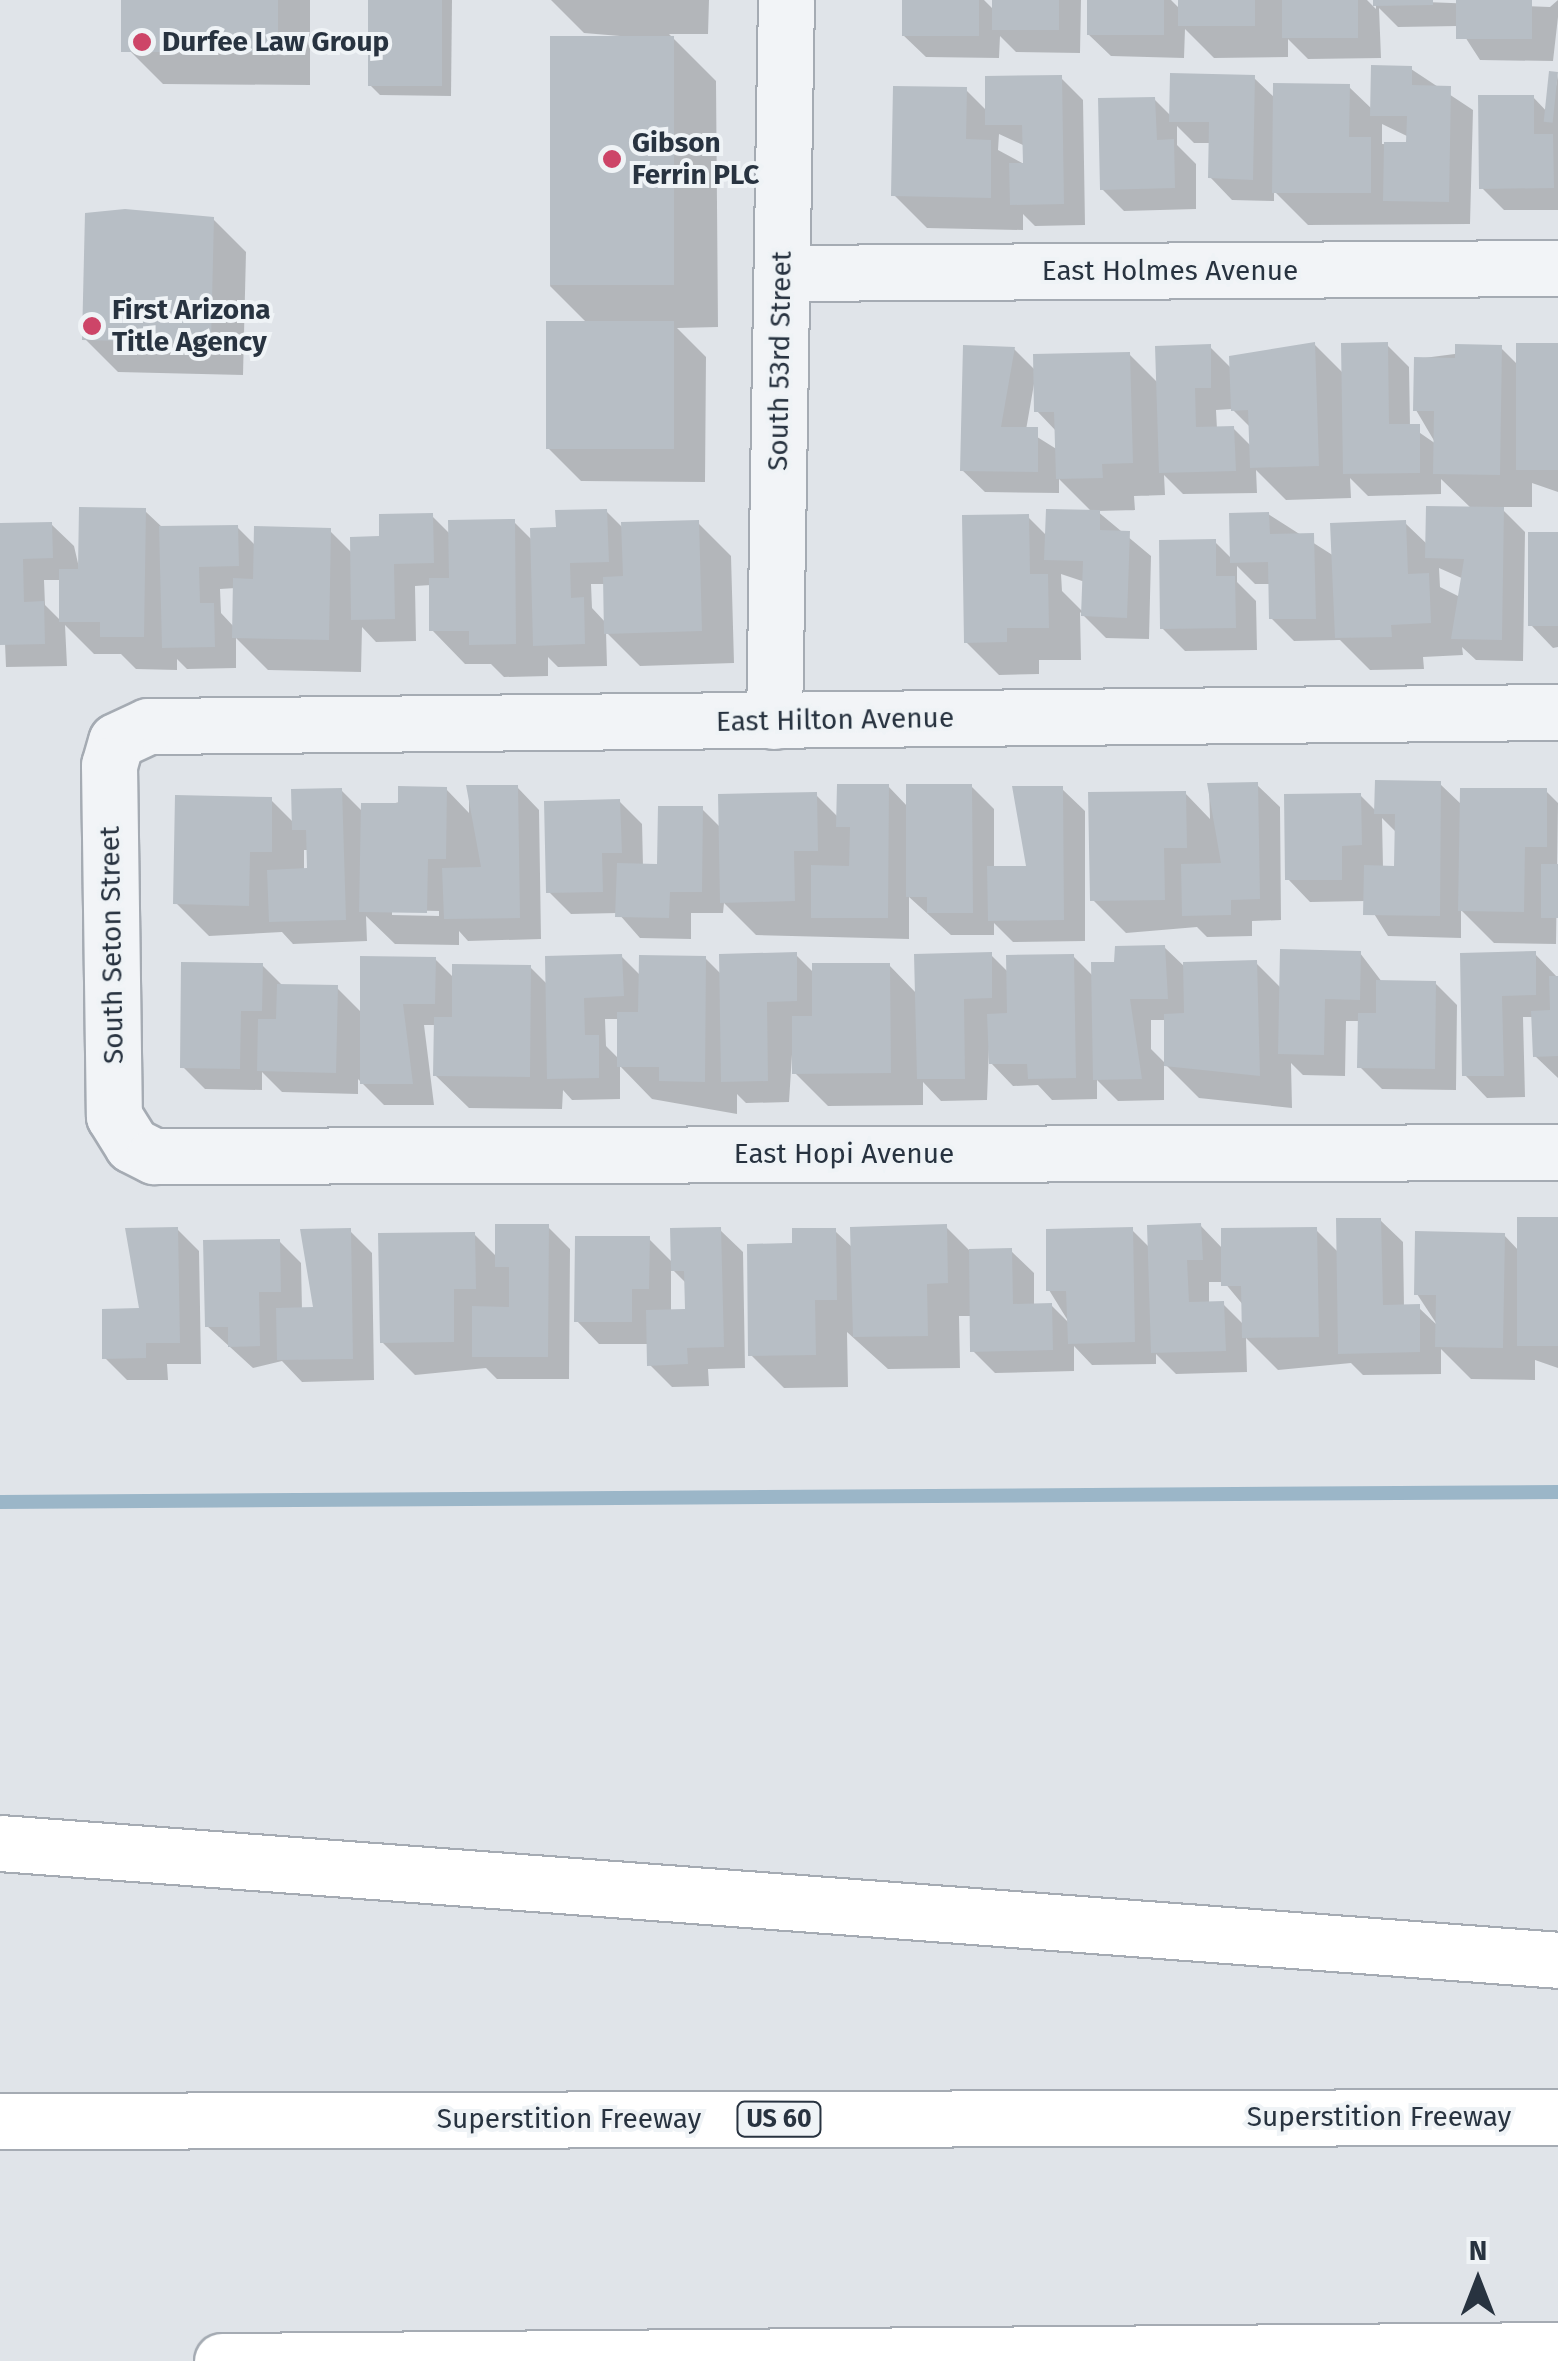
<!DOCTYPE html>
<html>
<head>
<meta charset="utf-8">
<style>
	body { margin:0 }
	#map { position:relative; width:1558px; height:2361px; overflow:hidden; background:#e0e4e9; font-family:"Fira Sans",sans-serif }
	div>[style] { position:absolute }
	.shadow>* { inset:0; background:#0003 }
	.stream>* { height:14px; margin:-7px; padding:0 7px; transform-origin:7px; border-radius:7px; background:#9bb6c8 }
	.building>* { inset:0; background:#b7bec5; transform-origin:0 0 }
	.roads { filter:drop-shadow(2px 0 #a5abb3) drop-shadow(-2px 0 #a5abb3) drop-shadow(0 2px #a5abb3) drop-shadow(0 -2px #a5abb3) }
	.minor>* { height:55px; margin:-27.5px; padding:0 27.5px; transform-origin:27.5px; border-radius:27.5px; background:#f2f4f7 }
	.motorway>* { height:55px; margin:-27.5px; padding:0 27.5px; transform-origin:27.5px; border-radius:27.5px; background:#fff }
	.dots>* { width:28px; height:28px; translate:-50% -50%; box-sizing:border-box; border:5px solid #eff3f6; border-radius:50% }
	span { translate:-50% -50%; white-space:nowrap; text-align:center; line-height:1.15; -webkit-text-stroke:8px #eff3f6; paint-order:stroke }
	.shield-label span { padding:2px 8px; background:#eff3f6; border:2px solid; border-radius:8px; -webkit-text-stroke-width:0 }
	.shield-label { font-size:25px; color:#283340; font-weight:700 }
	.poi-label { font-size:28px; color:#283340; font-weight:700 }
	.left { translate:0 -50%; text-align:left }
	.street-label { font-size:28px; color:#283340 }
	.north { position:absolute; left:1428px; top:2231px; width:100px; height:100px; -webkit-text-stroke:8px #eff3f6; paint-order:stroke; rotate:0deg; font-size:28px; font-weight:700; line-height:40px; text-align:center; color:#283340 }
	.north::after { content:''; display:block; margin:auto; width:35px; height:45px; background:#283340; clip-path:polygon(50% 0,100% 100%,50% 72%,0 100%) }
</style>
</head>
<body>
<div id="map">
	<div class="shadow">
		<div style="clip-path:polygon(130px 0,310px 0,310px 85px,163px 84px,130px 51px)"></div>
		<div style="clip-path:polygon(371px 0,452px 0,451px 96px,380px 95px,370px 85px)"></div>
		<div style="clip-path:polygon(551px 0,709px 0,708px 34px,669px 34px,716px 81px,718px 327px,677px 328px,706px 357px,705px 482px,581px 481px,548px 448px,588px 324px,550px 286px,644px 38px,584px 33px)"></div>
		<div style="clip-path:polygon(904px 0,984px 0,994px 10px,994px 0,1081px 0,1080px 53px,1016px 52px,1000px 36px,999px 58px,926px 57px,903px 35px)"></div>
		<div style="clip-path:polygon(1089px 0,1171px 0,1181px 10px,1181px 0,1367px 0,1376px 9px,1376px 0,1550px 7px,1558px 0,1558px 17px,1553px 61px,1480px 60px,1458px 26px,1398px 27px,1379px 8px,1381px 58px,1308px 59px,1288px 39px,1288px 57px,1214px 58px,1185px 29px,1184px 58px,1111px 56px,1088px 34px)"></div>
		<div style="clip-path:polygon(evenodd,1411px 69px,1473px 110px,1470px 224px,1308px 225px,1274px 191px,1274px 201px,1232px 200px,1210px 177px,1211px 143px,1194px 143px,1177px 126px,1177px 145px,1196px 164px,1196px 209px,1124px 211px,1102px 189px,1154px 99px,1172px 117px,1254px 78px,1276px 99px,1349px 87px,1373px 110px,1411px 69px,1382px 124px,1409px 137px,1409px 145px,1382px 144px,1382px 124px)"></div>
		<div style="clip-path:polygon(1558px 74px,1558px 210px,1504px 210px,1482px 188px,1533px 97px,1551px 116px)"></div>
		<div style="clip-path:polygon(evenodd,1061px 78px,1083px 100px,1085px 225px,1035px 226px,1023px 214px,1023px 230px,927px 228px,894px 195px,966px 90px,988px 112px,1061px 78px,999px 134px,1025px 146px,1026px 165px,998px 150px,999px 134px)"></div>
		<div style="clip-path:polygon(213px 219px,246px 252px,243px 375px,118px 372px,85px 339px)"></div>
		<div style="clip-path:polygon(evenodd,1315px 345px,1344px 374px,1387px 345px,1409px 367px,1410px 426px,1436px 444px,1416px 410px,1416px 359px,1501px 348px,1519px 366px,1558px 346px,1558px 492px,1532px 483px,1532px 507px,1500px 507px,1525px 532px,1523px 661px,1476px 660px,1462px 647px,1463px 655px,1423px 657px,1424px 669px,1370px 670px,1340px 640px,1294px 641px,1271px 618px,1271px 584px,1255px 584px,1237px 566px,1237px 582px,1256px 601px,1257px 650px,1185px 651px,1162px 628px,1215px 542px,1233px 560px,1268px 514px,1334px 556px,1405px 523px,1428px 545px,1472px 509px,1441px 479px,1441px 494px,1368px 496px,1350px 478px,1351px 498px,1286px 500px,1256px 470px,1257px 493px,1183px 494px,1164px 475px,1165px 495px,1134px 496px,1135px 510px,1097px 511px,1151px 556px,1149px 639px,1106px 638px,1080px 612px,1081px 660px,1039px 660px,1039px 674px,999px 675px,966px 642px,1028px 517px,1047px 536px,1093px 513px,1059px 479px,1059px 493px,985px 492px,962px 470px,1014px 349px,1036px 371px,1129px 354px,1159px 384px,1210px 347px,1232px 369px,1315px 345px,1034px 384px,1037px 411px,1057px 432px,1058px 450px,1026px 430px,1034px 384px,1315px 345px,1232px 409px,1251px 428px,1252px 447px,1233px 428px,1217px 429px,1216px 410px,1232px 409px,1315px 345px,1439px 568px,1466px 580px,1466px 600px,1440px 587px,1439px 568px,1315px 345px,1061px 574px,1085px 582px,1084px 613px,1062px 591px,1061px 574px)"></div>
		<div style="clip-path:polygon(evenodd,145px 511px,163px 528px,237px 527px,256px 546px,330px 531px,352px 553px,432px 516px,451px 535px,514px 522px,533px 541px,606px 511px,624px 529px,698px 523px,731px 556px,734px 663px,640px 666px,606px 632px,607px 666px,558px 667px,548px 657px,548px 676px,504px 677px,491px 664px,465px 664px,432px 630px,431px 585px,415px 586px,416px 641px,376px 642px,362px 627px,361px 672px,268px 670px,236px 638px,236px 668px,187px 669px,177px 659px,177px 670px,136px 669px,121px 654px,94px 654px,65px 625px,67px 666px,6px 667px,0 525px,51px 524px,74px 546px,80px 572px,145px 511px,44px 580px,62px 580px,61px 621px,45px 605px,44px 580px,145px 511px,591px 584px,606px 584px,606px 623px,592px 608px,591px 584px,145px 511px,236px 588px,235px 628px,221px 613px,220px 589px,236px 588px)"></div>
		<div style="clip-path:polygon(1558px 535px,1558px 647px,1553px 648px,1531px 625px)"></div>
		<div style="clip-path:polygon(evenodd,1440px 784px,1462px 805px,1546px 791px,1558px 803px,1556px 944px,1494px 943px,1461px 910px,1461px 938px,1388px 936px,1366px 901px,1310px 902px,1288px 879px,1360px 795px,1377px 812px,1440px 784px,1382px 818px,1397px 833px,1396px 869px,1383px 868px,1382px 818px)"></div>
		<div style="clip-path:polygon(1257px 785px,1280px 807px,1281px 920px,1252px 921px,1252px 936px,1207px 937px,1197px 927px,1126px 933px,1093px 900px,1185px 793px,1210px 819px,1209px 786px)"></div>
		<div style="clip-path:polygon(888px 786px,908px 807px,971px 786px,994px 809px,994px 869px,1029px 869px,1062px 789px,1085px 811px,1085px 941px,1013px 942px,994px 923px,994px 935px,951px 935px,909px 897px,909px 939px,756px 935px,724px 903px,723px 913px,691px 913px,691px 939px,640px 938px,618px 913px,571px 914px,549px 892px,619px 801px,642px 824px,643px 866px,659px 867px,702px 809px,721px 828px,816px 795px,839px 818px)"></div>
		<div style="clip-path:polygon(evenodd,517px 787px,539px 810px,541px 939px,468px 941px,459px 931px,459px 945px,395px 944px,366px 916px,367px 941px,293px 944px,282px 932px,209px 936px,176px 903px,271px 800px,294px 823px,341px 790px,363px 812px,446px 789px,469px 813px,469px 788px,517px 787px,304px 850px,309px 850px,309px 871px,304px 871px,304px 850px,517px 787px,392px 910px,439px 911px,439px 916px,392px 915px,392px 910px)"></div>
		<div style="clip-path:polygon(evenodd,1164px 947px,1186px 968px,1256px 963px,1282px 989px,1360px 953px,1382px 982px,1435px 983px,1457px 1005px,1456px 1090px,1382px 1089px,1360px 1067px,1360px 1021px,1346px 1021px,1345px 1076px,1303px 1075px,1291px 1063px,1292px 1108px,1199px 1098px,1164px 1063px,1164px 1100px,1118px 1101px,1097px 1080px,1097px 1099px,1052px 1100px,1038px 1085px,1013px 1086px,991px 1063px,990px 1020px,987px 1100px,941px 1101px,923px 1082px,923px 1105px,828px 1106px,795px 1073px,794px 1023px,789px 1102px,746px 1103px,737px 1094px,737px 1114px,652px 1099px,620px 1066px,620px 1099px,572px 1100px,563px 1090px,562px 1109px,469px 1108px,435px 1075px,436px 1025px,424px 1025px,434px 1105px,384px 1105px,358px 1079px,358px 1094px,282px 1092px,262px 1072px,262px 1090px,205px 1089px,183px 1067px,262px 965px,283px 986px,337px 988px,362px 1013px,435px 959px,455px 979px,530px 967px,548px 985px,621px 956px,641px 976px,705px 958px,722px 975px,796px 955px,814px 973px,889px 965px,917px 994px,991px 955px,1009px 973px,1073px 956px,1094px 977px,1164px 947px,605px 1019px,620px 1019px,619px 1059px,606px 1046px,605px 1019px,1164px 947px,1151px 1020px,1166px 1020px,1166px 1064px,1151px 1049px,1151px 1020px)"></div>
		<div style="clip-path:polygon(1535px 954px,1558px 978px,1558px 1078px,1535px 1056px,1534px 1017px,1523px 1017px,1525px 1097px,1487px 1098px,1465px 1075px,1462px 955px)"></div>
		<div style="clip-path:polygon(evenodd,1380px 1220px,1403px 1242px,1404px 1307px,1418px 1307px,1438px 1326px,1417px 1294px,1504px 1235px,1520px 1252px,1558px 1220px,1558px 1368px,1535px 1360px,1535px 1380px,1471px 1379px,1441px 1349px,1441px 1374px,1363px 1375px,1351px 1363px,1278px 1370px,1246px 1338px,1247px 1372px,1176px 1374px,1156px 1354px,1156px 1364px,1092px 1365px,1074px 1346px,1074px 1371px,995px 1373px,973px 1351px,972px 1316px,959px 1316px,960px 1368px,888px 1369px,847px 1332px,848px 1387px,784px 1388px,751px 1355px,795px 1245px,835px 1231px,853px 1248px,946px 1227px,970px 1251px,1011px 1251px,1034px 1273px,1034px 1306px,1051px 1305px,1070px 1324px,1049px 1290px,1132px 1230px,1150px 1248px,1200px 1225px,1223px 1249px,1316px 1230px,1339px 1253px,1380px 1220px,1209px 1282px,1224px 1282px,1244px 1306px,1244px 1325px,1223px 1304px,1209px 1304px,1209px 1282px)"></div>
		<div style="clip-path:polygon(548px 1227px,570px 1249px,569px 1379px,497px 1379px,486px 1368px,415px 1375px,382px 1342px,474px 1234px,498px 1258px)"></div>
		<div style="clip-path:polygon(177px 1229px,199px 1251px,201px 1364px,167px 1364px,168px 1380px,127px 1380px,105px 1358px,142px 1310px,128px 1230px)"></div>
		<div style="clip-path:polygon(evenodd,720px 1230px,743px 1252px,745px 1368px,708px 1369px,709px 1386px,672px 1387px,650px 1365px,649px 1344px,599px 1344px,577px 1321px,649px 1239px,673px 1263px,720px 1230px,671px 1268px,687px 1284px,688px 1311px,671px 1312px,671px 1268px)"></div>
		<div style="clip-path:polygon(350px 1231px,372px 1253px,374px 1380px,302px 1382px,282px 1361px,253px 1368px,207px 1326px,279px 1241px,301px 1263px,302px 1310px,316px 1310px)"></div>
	</div>
	<div class="stream">
		<div style="left:0;top:1502px;width:1558px;rotate:-0.37deg"></div>
	</div>
	<div class="building">
		<div style="left:121px;top:0;width:157px;height:52px"></div>
		<div style="left:368px;top:0;width:74px;height:86px"></div>
		<div style="left:902px;top:0;width:77px;height:36px"></div>
		<div style="left:992px;top:0;width:67px;height:30px"></div>
		<div style="left:1087px;top:0;width:77px;height:35px"></div>
		<div style="left:1178px;top:0;width:77px;height:26px"></div>
		<div style="left:1282px;top:0;width:76px;height:38px"></div>
		<div style="clip-path:polygon(1373px 0,1433px 0,1433px 5px,1373px 6px)"></div>
		<div style="left:1456px;top:0;width:76px;height:39px"></div>
		<div style="left:674px;top:36px;width:249px;height:124px;rotate:90deg"></div>
		<div style="clip-path:polygon(1371px 65px,1412px 66px,1412px 85px,1451px 86px,1449px 202px,1383px 201px,1384px 142px,1406px 142px,1407px 116px,1370px 116px)"></div>
		<div style="left:1549px;top:71px;width:9px;height:51px;rotate:6deg"></div>
		<div style="clip-path:polygon(1170px 73px,1255px 75px,1253px 180px,1208px 178px,1209px 122px,1169px 122px)"></div>
		<div style="clip-path:polygon(1062px 75px,1064px 204px,1010px 205px,1009px 163px,1023px 163px,1022px 125px,985px 125px,985px 76px)"></div>
		<div style="clip-path:polygon(1273px 83px,1350px 84px,1349px 137px,1371px 137px,1371px 193px,1272px 193px)"></div>
		<div style="clip-path:polygon(893px 86px,967px 87px,966px 139px,991px 140px,991px 198px,891px 196px)"></div>
		<div style="clip-path:polygon(1478px 95px,1534px 95px,1534px 134px,1553px 134px,1554px 188px,1479px 189px)"></div>
		<div style="clip-path:polygon(1155px 97px,1157px 140px,1174px 139px,1175px 188px,1100px 190px,1098px 98px)"></div>
		<div style="clip-path:polygon(125px 209px,214px 217px,211px 343px,82px 340px,85px 213px)"></div>
		<div style="left:546px;top:321px;width:128px;height:128px"></div>
		<div style="clip-path:polygon(1315px 342px,1319px 466px,1250px 468px,1248px 410px,1231px 411px,1229px 356px)"></div>
		<div style="clip-path:polygon(1388px 342px,1389px 424px,1420px 424px,1420px 473px,1343px 474px,1341px 343px)"></div>
		<div style="left:1558px;top:343px;width:127px;height:42px;rotate:90deg"></div>
		<div style="clip-path:polygon(1211px 344px,1211px 388px,1195px 388px,1196px 427px,1234px 426px,1236px 471px,1159px 473px,1155px 346px)"></div>
		<div style="clip-path:polygon(1455px 344px,1502px 345px,1500px 475px,1433px 474px,1434px 411px,1413px 411px,1414px 357px,1455px 358px)"></div>
		<div style="clip-path:polygon(963px 345px,1015px 347px,1001px 427px,1038px 427px,1038px 472px,960px 471px)"></div>
		<div style="clip-path:polygon(1130px 352px,1133px 463px,1102px 464px,1103px 478px,1056px 479px,1054px 412px,1034px 412px,1033px 354px)"></div>
		<div style="clip-path:polygon(1426px 506px,1504px 507px,1502px 640px,1451px 639px,1464px 559px,1425px 558px)"></div>
		<div style="clip-path:polygon(79px 507px,146px 508px,144px 637px,100px 637px,100px 622px,59px 622px,59px 569px,78px 569px)"></div>
		<div style="clip-path:polygon(607px 509px,609px 562px,570px 563px,571px 598px,584px 597px,585px 644px,533px 646px,530px 528px,556px 527px,555px 510px)"></div>
		<div style="clip-path:polygon(1046px 509px,1100px 510px,1100px 530px,1130px 531px,1127px 618px,1081px 616px,1083px 561px,1044px 560px)"></div>
		<div style="clip-path:polygon(1269px 512px,1270px 534px,1314px 533px,1316px 619px,1269px 619px,1268px 562px,1230px 563px,1229px 513px)"></div>
		<div style="clip-path:polygon(433px 513px,434px 563px,394px 564px,395px 619px,351px 620px,350px 537px,379px 536px,379px 514px)"></div>
		<div style="clip-path:polygon(1029px 514px,1030px 574px,1048px 574px,1049px 628px,1007px 628px,1007px 642px,964px 643px,962px 515px)"></div>
		<div style="clip-path:polygon(515px 519px,516px 644px,469px 645px,469px 631px,429px 631px,429px 578px,449px 578px,448px 520px)"></div>
		<div style="clip-path:polygon(699px 520px,702px 631px,604px 634px,603px 577px,623px 576px,621px 522px)"></div>
		<div style="clip-path:polygon(1406px 520px,1408px 574px,1429px 573px,1431px 623px,1391px 625px,1392px 637px,1335px 638px,1330px 523px)"></div>
		<div style="clip-path:polygon(52px 522px,53px 558px,23px 559px,24px 602px,44px 601px,45px 644px,0 645px,0 523px)"></div>
		<div style="clip-path:polygon(238px 525px,239px 566px,199px 567px,200px 603px,214px 603px,215px 647px,162px 648px,159px 526px)"></div>
		<div style="clip-path:polygon(254px 526px,331px 528px,329px 640px,232px 638px,233px 578px,253px 579px)"></div>
		<div style="left:1558px;top:532px;width:94px;height:30px;rotate:90deg"></div>
		<div style="clip-path:polygon(1216px 539px,1216px 576px,1235px 576px,1236px 628px,1160px 629px,1159px 540px)"></div>
		<div style="clip-path:polygon(1375px 780px,1441px 781px,1440px 916px,1363px 915px,1364px 865px,1394px 866px,1395px 814px,1374px 814px)"></div>
		<div style="clip-path:polygon(1258px 782px,1260px 899px,1231px 900px,1231px 915px,1182px 916px,1181px 864px,1221px 863px,1207px 783px)"></div>
		<div style="clip-path:polygon(837px 784px,889px 784px,888px 918px,811px 918px,811px 865px,849px 866px,850px 827px,836px 827px)"></div>
		<div style="clip-path:polygon(906px 784px,972px 784px,973px 913px,927px 913px,927px 897px,906px 897px)"></div>
		<div style="clip-path:polygon(466px 785px,518px 785px,520px 918px,444px 919px,442px 868px,481px 867px)"></div>
		<div style="clip-path:polygon(398px 786px,447px 787px,446px 859px,428px 859px,427px 913px,359px 912px,361px 803px,398px 803px)"></div>
		<div style="clip-path:polygon(1012px 786px,1063px 786px,1064px 920px,988px 921px,987px 866px,1026px 866px)"></div>
		<div style="clip-path:polygon(342px 788px,346px 920px,269px 922px,267px 870px,307px 868px,306px 830px,292px 830px,291px 789px)"></div>
		<div style="clip-path:polygon(1460px 788px,1547px 788px,1547px 847px,1525px 847px,1524px 912px,1458px 911px)"></div>
		<div style="clip-path:polygon(1186px 791px,1187px 848px,1164px 848px,1165px 900px,1090px 901px,1088px 792px)"></div>
		<div style="clip-path:polygon(817px 792px,818px 851px,794px 851px,795px 901px,720px 903px,718px 794px)"></div>
		<div style="clip-path:polygon(1361px 793px,1362px 845px,1342px 846px,1342px 880px,1285px 880px,1284px 794px)"></div>
		<div style="clip-path:polygon(175px 795px,272px 797px,272px 852px,250px 852px,249px 906px,173px 904px)"></div>
		<div style="clip-path:polygon(620px 799px,622px 853px,602px 853px,603px 892px,546px 893px,544px 801px)"></div>
		<div style="clip-path:polygon(658px 806px,703px 806px,702px 892px,670px 892px,669px 918px,615px 917px,617px 863px,657px 864px)"></div>
		<div style="left:1541px;top:864px;width:17px;height:54px"></div>
		<div style="clip-path:polygon(1165px 945px,1168px 999px,1130px 999px,1142px 1079px,1093px 1080px,1091px 962px,1114px 962px,1115px 946px)"></div>
		<div style="clip-path:polygon(1280px 949px,1361px 951px,1360px 1000px,1325px 999px,1324px 1055px,1278px 1054px)"></div>
		<div style="clip-path:polygon(1536px 951px,1536px 995px,1502px 996px,1504px 1076px,1462px 1076px,1460px 953px)"></div>
		<div style="clip-path:polygon(797px 952px,797px 1001px,767px 1002px,768px 1081px,721px 1082px,719px 954px)"></div>
		<div style="clip-path:polygon(992px 952px,992px 998px,964px 999px,965px 1079px,917px 1079px,914px 954px)"></div>
		<div style="clip-path:polygon(622px 954px,624px 996px,584px 998px,585px 1035px,599px 1035px,599px 1078px,547px 1079px,545px 956px)"></div>
		<div style="clip-path:polygon(1074px 954px,1076px 1078px,1028px 1079px,1027px 1064px,989px 1064px,987px 1014px,1007px 1013px,1006px 955px)"></div>
		<div style="clip-path:polygon(639px 955px,706px 956px,705px 1082px,659px 1081px,659px 1067px,617px 1067px,617px 1012px,638px 1012px)"></div>
		<div style="clip-path:polygon(360px 956px,436px 957px,435px 1004px,403px 1004px,413px 1084px,360px 1084px)"></div>
		<div style="clip-path:polygon(1257px 960px,1260px 1076px,1164px 1066px,1164px 1014px,1184px 1013px,1183px 962px)"></div>
		<div style="clip-path:polygon(181px 962px,263px 963px,262px 1011px,241px 1011px,240px 1069px,180px 1068px)"></div>
		<div style="clip-path:polygon(812px 963px,890px 963px,891px 1073px,792px 1074px,792px 1016px,812px 1016px)"></div>
		<div style="clip-path:polygon(452px 964px,531px 965px,530px 1077px,433px 1076px,434px 1017px,452px 1017px)"></div>
		<div style="clip-path:polygon(1549px 976px,1558px 976px,1558px 1056px,1533px 1057px,1531px 1011px,1550px 1010px)"></div>
		<div style="clip-path:polygon(1376px 980px,1436px 981px,1435px 1069px,1357px 1068px,1358px 1013px,1376px 1013px)"></div>
		<div style="clip-path:polygon(277px 984px,338px 985px,336px 1073px,257px 1071px,258px 1019px,276px 1019px)"></div>
		<div style="left:1558px;top:1217px;width:129px;height:41px;rotate:90deg"></div>
		<div style="clip-path:polygon(1336px 1218px,1381px 1218px,1383px 1305px,1420px 1304px,1420px 1352px,1338px 1354px)"></div>
		<div style="clip-path:polygon(1201px 1223px,1203px 1260px,1187px 1260px,1189px 1302px,1224px 1301px,1226px 1351px,1151px 1353px,1147px 1225px)"></div>
		<div style="clip-path:polygon(495px 1224px,549px 1224px,548px 1357px,472px 1357px,472px 1306px,509px 1307px,509px 1267px,495px 1267px)"></div>
		<div style="clip-path:polygon(947px 1224px,948px 1283px,927px 1284px,928px 1336px,853px 1337px,850px 1227px)"></div>
		<div style="clip-path:polygon(178px 1227px,180px 1343px,146px 1343px,146px 1358px,102px 1359px,102px 1309px,139px 1308px,125px 1228px)"></div>
		<div style="clip-path:polygon(721px 1227px,724px 1347px,687px 1348px,688px 1364px,647px 1366px,646px 1310px,685px 1309px,684px 1271px,671px 1271px,670px 1228px)"></div>
		<div style="clip-path:polygon(1133px 1227px,1135px 1342px,1068px 1344px,1066px 1291px,1046px 1291px,1046px 1229px)"></div>
		<div style="clip-path:polygon(1317px 1227px,1319px 1337px,1242px 1338px,1241px 1286px,1221px 1286px,1221px 1228px)"></div>
		<div style="clip-path:polygon(351px 1228px,353px 1359px,277px 1360px,276px 1308px,313px 1307px,300px 1229px)"></div>
		<div style="clip-path:polygon(792px 1228px,836px 1228px,837px 1300px,815px 1300px,816px 1355px,748px 1356px,747px 1244px,792px 1243px)"></div>
		<div style="clip-path:polygon(1415px 1231px,1505px 1233px,1503px 1348px,1435px 1347px,1436px 1295px,1414px 1295px)"></div>
		<div style="clip-path:polygon(475px 1232px,476px 1289px,454px 1289px,454px 1342px,380px 1343px,378px 1233px)"></div>
		<div style="clip-path:polygon(575px 1236px,650px 1236px,649px 1289px,632px 1289px,632px 1322px,574px 1322px)"></div>
		<div style="clip-path:polygon(280px 1239px,281px 1292px,259px 1292px,260px 1346px,228px 1347px,228px 1327px,205px 1327px,203px 1240px)"></div>
		<div style="clip-path:polygon(1012px 1248px,1013px 1304px,1052px 1303px,1053px 1350px,970px 1352px,969px 1249px)"></div>
	</div>
	<div class="roads">
		<div class="minor">
			<div style="left:782px;top:273px;width:776px;rotate:-0.37deg"></div>
			<div style="left:1558px;top:712px;width:1410px;rotate:179.43deg"></div>
			<div style="left:148px;top:726px;width:35px;rotate:155deg"></div>
			<div style="left:116px;top:741px;width:25px;rotate:106deg"></div>
			<div style="left:109px;top:765px;width:351px;rotate:89.2deg"></div>
			<div style="left:114px;top:1116px;width:34px;rotate:58deg"></div>
			<div style="left:132px;top:1145px;width:25px;rotate:27deg"></div>
			<div style="left:154px;top:1156px;width:1404px;rotate:-0.16deg"></div>
			<div style="left:774px;top:721px;width:721px;rotate:-89.05deg"></div>
		</div>
		<div class="motorway">
			<div style="left:0;top:1843px;width:1562px;rotate:4.29deg"></div>
			<div style="left:0;top:2121px;width:1558px;rotate:-0.15deg"></div>
			<div style="left:222px;top:2361px;width:1336px;rotate:-0.47deg"></div>
		</div>
	</div>
	<div class="dots">
		<div style="left:142px;top:42px;background:#cd4568"></div>
		<div style="left:612px;top:159px;background:#cd4568"></div>
		<div style="left:92px;top:326px;background:#cd4568"></div>
	</div>
	<div class="shield-label">
		<span style="left:779px;top:2119px">US 60</span>
	</div>
	<div class="poi-label">
		<span class="left" style="left:162px;top:42px">Durfee Law Group</span>
		<span class="left" style="left:632px;top:159px">Gibson<br>Ferrin PLC</span>
		<span class="left" style="left:112px;top:326px">First Arizona<br>Title Agency</span>
	</div>
	<div class="street-label">
		<span style="left:1170px;top:271px">East Holmes Avenue</span>
		<span style="left:780px;top:361px;rotate:-89deg">South 53rd Street</span>
		<span style="left:835px;top:720px;rotate:-1deg">East Hilton Avenue</span>
		<span style="left:112px;top:945px;rotate:-91deg">South Seton Street</span>
		<span style="left:844px;top:1154px">East Hopi Avenue</span>
		<span style="left:1379px;top:2117px">Superstition Freeway</span>
		<span style="left:569px;top:2119px">Superstition Freeway</span>
	</div>
	<div class="north">N</div>
</div>
</body>
</html>
